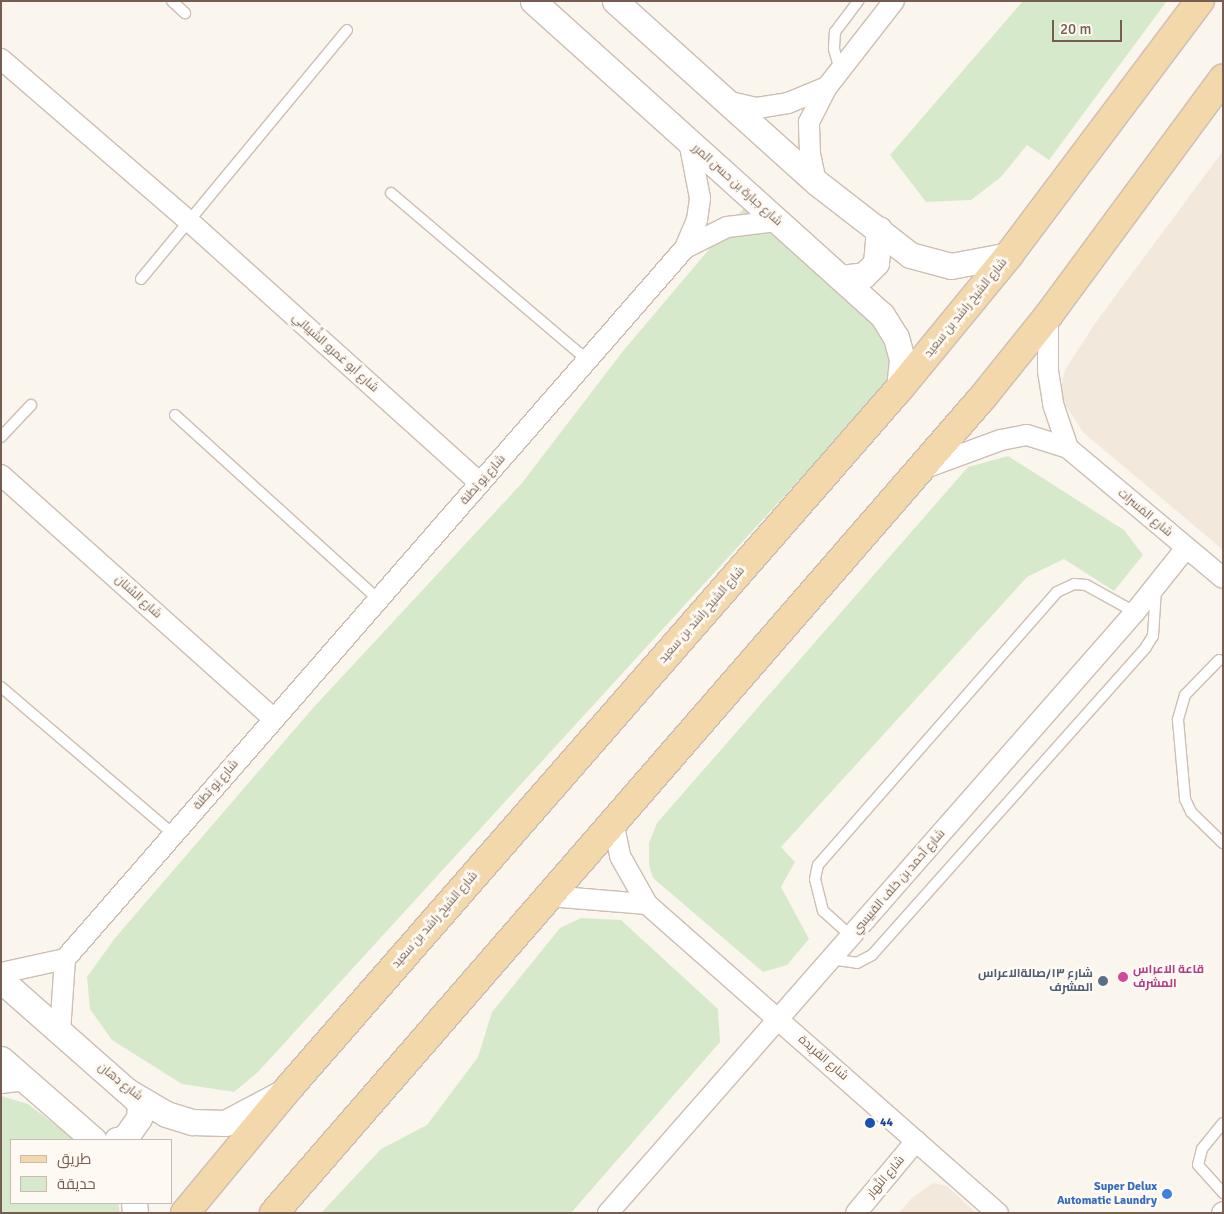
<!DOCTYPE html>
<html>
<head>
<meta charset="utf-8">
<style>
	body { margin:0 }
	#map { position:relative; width:1224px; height:1214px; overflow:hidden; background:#fbf6ed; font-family:Signika,Cairo,sans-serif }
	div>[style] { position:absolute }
	.residential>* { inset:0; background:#f2e8dc }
	.green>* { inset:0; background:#d7e9cb }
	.roads { filter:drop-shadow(1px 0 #cdbeb3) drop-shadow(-1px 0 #cdbeb3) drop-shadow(0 1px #cdbeb3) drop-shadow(0 -1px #cdbeb3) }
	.service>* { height:10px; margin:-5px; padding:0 5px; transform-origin:5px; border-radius:5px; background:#fff }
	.minor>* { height:20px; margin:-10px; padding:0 10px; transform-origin:10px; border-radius:10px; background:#fff }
	.tertiary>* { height:25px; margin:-12.5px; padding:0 12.5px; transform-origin:12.5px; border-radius:12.5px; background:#fff }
	.primary>* { height:28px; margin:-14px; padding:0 14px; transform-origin:14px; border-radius:14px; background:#f3d8ac }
	.dots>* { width:14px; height:14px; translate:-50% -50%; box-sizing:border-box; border:2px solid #fefaf3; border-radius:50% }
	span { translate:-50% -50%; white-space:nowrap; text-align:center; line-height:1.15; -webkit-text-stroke:5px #fefaf3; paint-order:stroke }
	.street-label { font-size:12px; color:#755e51 }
	.hotel-label { font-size:12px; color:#b23c85; font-weight:700 }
	.left { translate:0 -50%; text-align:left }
	.service-label { font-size:12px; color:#4e5e75; font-weight:700 }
	.right { translate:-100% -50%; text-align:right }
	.transit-label { font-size:12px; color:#164399; font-weight:700 }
	.shop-label { font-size:12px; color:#366cbe; font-weight:700 }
	.frame { position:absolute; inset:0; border:2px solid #755e51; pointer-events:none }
	.legend { position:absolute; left:10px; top:1139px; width:162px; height:65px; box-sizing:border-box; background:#fefaf3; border:1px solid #c7bcb2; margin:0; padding:6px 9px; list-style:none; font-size:15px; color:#755e51 }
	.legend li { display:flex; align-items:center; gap:10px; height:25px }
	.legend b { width:25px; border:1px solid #c7bcb2 }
	.scale { position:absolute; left:1052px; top:20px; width:70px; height:22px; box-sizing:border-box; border:2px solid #755e51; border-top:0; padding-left:6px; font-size:15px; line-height:18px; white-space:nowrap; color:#755e51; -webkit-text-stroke:4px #fefaf3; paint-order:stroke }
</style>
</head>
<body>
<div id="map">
	<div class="residential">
		<div style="clip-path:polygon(1223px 151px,1223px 550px,1084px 433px,1065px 405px,1061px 387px,1065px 370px,1096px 322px)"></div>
		<div style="clip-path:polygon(933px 1183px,947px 1186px,976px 1213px,899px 1213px,912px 1198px)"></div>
	</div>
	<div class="green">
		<div style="clip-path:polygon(1023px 1px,1167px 1px,1049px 160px,1027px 145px,1001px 177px,971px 200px,926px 202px,890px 155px)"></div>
		<div style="clip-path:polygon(750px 201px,875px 312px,895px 375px,258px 1072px,234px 1092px,182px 1084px,112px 1040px,90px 1009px,87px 977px,115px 938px,313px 708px,522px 483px,623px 351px)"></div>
		<div style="clip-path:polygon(1008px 456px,1124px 530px,1143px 555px,1114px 591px,1064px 559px,1027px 577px,781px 847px,795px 862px,781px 887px,809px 939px,787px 965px,763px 972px,653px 878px,649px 865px,649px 843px,657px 823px,968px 467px)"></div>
		<div style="clip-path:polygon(581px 918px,621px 920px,718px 1009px,720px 1042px,571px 1213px,321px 1213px,381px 1149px,427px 1125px,478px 1057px,492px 1012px,560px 928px)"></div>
		<div style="clip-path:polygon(1px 1096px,28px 1104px,75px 1140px,11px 1140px,11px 1203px,118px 1203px,120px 1213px,1px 1213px)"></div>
	</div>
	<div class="roads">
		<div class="service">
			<div style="left:172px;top:1px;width:18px;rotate:43deg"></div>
			<div style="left:840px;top:70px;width:22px;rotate:-106deg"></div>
			<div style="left:834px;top:49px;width:17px;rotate:-87deg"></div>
			<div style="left:835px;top:32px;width:39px;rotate:-53deg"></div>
			<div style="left:391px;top:193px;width:257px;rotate:40.4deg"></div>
			<div style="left:141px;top:279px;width:323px;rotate:-50.4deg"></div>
			<div style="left:175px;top:415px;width:274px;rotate:42.2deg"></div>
			<div style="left:1px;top:437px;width:44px;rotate:-46.8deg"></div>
			<div style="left:1219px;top:660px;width:49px;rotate:134.2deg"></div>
			<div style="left:1185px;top:695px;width:26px;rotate:106deg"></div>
			<div style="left:1178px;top:720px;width:79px;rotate:84.9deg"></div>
			<div style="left:1185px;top:799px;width:14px;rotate:65deg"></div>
			<div style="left:1191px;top:812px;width:45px;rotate:44.1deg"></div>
			<div style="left:1px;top:687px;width:226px;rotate:40.5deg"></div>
			<div style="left:851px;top:936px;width:38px;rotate:-138deg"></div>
			<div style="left:823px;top:911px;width:33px;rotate:-104deg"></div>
			<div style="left:815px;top:879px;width:14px;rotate:-78deg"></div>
			<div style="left:818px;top:865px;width:363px;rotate:-48.8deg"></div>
			<div style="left:1057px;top:592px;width:19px;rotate:-25deg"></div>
			<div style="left:1074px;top:584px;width:12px;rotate:5deg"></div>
			<div style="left:1086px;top:585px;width:56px;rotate:28.9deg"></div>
			<div style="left:830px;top:959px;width:27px;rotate:8deg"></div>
			<div style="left:857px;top:963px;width:17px;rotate:-28deg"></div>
			<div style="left:872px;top:955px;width:412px;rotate:-48.3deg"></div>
			<div style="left:1146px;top:647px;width:13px;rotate:-58deg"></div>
			<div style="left:1153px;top:636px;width:48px;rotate:-86.4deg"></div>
			<div style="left:1223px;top:1123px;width:33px;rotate:129deg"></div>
			<div style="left:1202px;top:1149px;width:16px;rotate:104deg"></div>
			<div style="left:1198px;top:1165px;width:38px;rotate:48deg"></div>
		</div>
		<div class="minor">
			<div style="left:1px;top:59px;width:250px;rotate:40.8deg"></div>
			<div style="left:190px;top:222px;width:390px;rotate:42deg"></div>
			<div style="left:726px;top:101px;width:32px;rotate:13deg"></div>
			<div style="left:757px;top:108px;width:31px;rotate:-9deg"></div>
			<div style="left:788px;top:103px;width:42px;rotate:-22.3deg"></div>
			<div style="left:816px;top:182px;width:29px;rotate:-102deg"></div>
			<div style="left:810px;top:154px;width:32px;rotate:-92deg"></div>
			<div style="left:809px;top:122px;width:39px;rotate:-63deg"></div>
			<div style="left:827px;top:87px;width:109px;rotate:-52.1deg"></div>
			<div style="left:685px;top:248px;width:30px;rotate:-67deg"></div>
			<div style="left:697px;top:220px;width:22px;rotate:-82deg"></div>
			<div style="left:700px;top:198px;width:58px;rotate:-100.9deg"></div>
			<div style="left:1048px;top:316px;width:55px;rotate:90deg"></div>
			<div style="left:1048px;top:371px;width:36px;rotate:81deg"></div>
			<div style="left:1054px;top:407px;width:43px;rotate:71.1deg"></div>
			<div style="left:922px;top:469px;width:84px;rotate:-20.2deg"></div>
			<div style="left:1001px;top:440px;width:26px;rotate:-11deg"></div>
			<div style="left:1027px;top:435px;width:43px;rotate:17.6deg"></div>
			<div style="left:1068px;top:448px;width:202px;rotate:40deg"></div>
			<div style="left:1px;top:475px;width:366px;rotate:41.8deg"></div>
			<div style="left:613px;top:822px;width:35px;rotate:78deg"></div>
			<div style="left:620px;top:856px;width:55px;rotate:60.6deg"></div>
			<div style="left:647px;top:904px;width:468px;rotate:41.4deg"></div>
			<div style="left:549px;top:896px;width:98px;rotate:4.7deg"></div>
			<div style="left:1px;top:973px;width:66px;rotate:-12.3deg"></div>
			<div style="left:65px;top:959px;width:943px;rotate:-48.91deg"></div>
			<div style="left:685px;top:248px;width:47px;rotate:-26.6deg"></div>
			<div style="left:727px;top:227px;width:50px;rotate:-6.8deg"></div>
			<div style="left:60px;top:1032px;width:73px;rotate:-86.1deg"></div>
			<div style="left:1px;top:1083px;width:24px;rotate:-7deg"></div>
			<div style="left:608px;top:1213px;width:799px;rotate:-48.75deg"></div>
			<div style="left:1135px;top:612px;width:82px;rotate:-51.4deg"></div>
			<div style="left:856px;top:1213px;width:94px;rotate:-50.2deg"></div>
			<div style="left:1222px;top:1213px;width:1px;rotate:-45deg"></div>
		</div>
		<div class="tertiary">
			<div style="left:533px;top:1px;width:469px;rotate:42deg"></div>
			<div style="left:882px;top:315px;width:26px;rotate:58deg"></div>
			<div style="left:896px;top:337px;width:24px;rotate:75deg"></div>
			<div style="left:902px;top:360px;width:29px;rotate:96deg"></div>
			<div style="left:615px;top:1px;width:270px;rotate:42deg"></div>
			<div style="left:816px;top:182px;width:119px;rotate:37.8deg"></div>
			<div style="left:910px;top:255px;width:42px;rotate:15deg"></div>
			<div style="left:951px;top:266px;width:59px;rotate:-10.7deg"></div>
			<div style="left:841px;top:278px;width:23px;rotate:-7deg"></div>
			<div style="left:864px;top:275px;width:17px;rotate:-45deg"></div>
			<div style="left:876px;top:263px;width:34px;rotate:-85deg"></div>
			<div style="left:1px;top:980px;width:168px;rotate:41.4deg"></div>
			<div style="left:127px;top:1091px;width:45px;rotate:30.5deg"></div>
			<div style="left:166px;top:1114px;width:28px;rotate:17deg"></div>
			<div style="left:193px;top:1122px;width:32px;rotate:2deg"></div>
			<div style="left:225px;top:1123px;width:64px;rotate:-27.8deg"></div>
			<div style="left:1px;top:1059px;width:123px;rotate:41.1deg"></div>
			<div style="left:117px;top:1140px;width:8px;rotate:-14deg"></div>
			<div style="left:125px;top:1138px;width:24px;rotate:-55deg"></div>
			<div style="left:139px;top:1118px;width:15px;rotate:-86deg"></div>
			<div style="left:140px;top:1103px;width:18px;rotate:-137deg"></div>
			<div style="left:134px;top:1203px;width:10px;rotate:84deg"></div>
		</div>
		<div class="primary">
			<div style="left:185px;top:1213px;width:160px;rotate:-50.3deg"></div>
			<div style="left:287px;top:1090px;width:931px;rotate:-48.88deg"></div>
			<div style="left:899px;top:389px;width:173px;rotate:-50.6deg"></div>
			<div style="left:1009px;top:255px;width:318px;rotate:-53.1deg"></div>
			<div style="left:274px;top:1213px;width:1080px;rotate:-49.02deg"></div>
			<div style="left:982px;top:398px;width:105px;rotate:-51.2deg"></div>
			<div style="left:1048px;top:316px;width:295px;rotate:-53.6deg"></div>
		</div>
	</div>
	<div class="dots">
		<div style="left:1123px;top:977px;background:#d1479c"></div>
		<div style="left:1103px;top:981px;background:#5c6f8a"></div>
		<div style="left:870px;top:1123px;background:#1a4fb4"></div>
		<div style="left:1167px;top:1194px;background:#3f7fe0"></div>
	</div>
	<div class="street-label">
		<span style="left:737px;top:185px;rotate:42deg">شارع جبارة بن حسن المرر</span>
		<span style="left:966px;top:308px;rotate:-51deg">شارع الشيخ راشد بن سعيد</span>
		<span style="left:335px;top:353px;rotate:42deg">شارع أبو عَمرو الشَّيبانِي</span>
		<span style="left:483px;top:480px;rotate:-49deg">شارع يَو بُطنة</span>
		<span style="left:1145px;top:513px;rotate:40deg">شارع المَسرات</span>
		<span style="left:138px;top:597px;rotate:42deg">شارع السِّنان</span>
		<span style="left:702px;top:615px;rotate:-49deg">شارع الشيخ راشد بن سعيد</span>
		<span style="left:216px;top:785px;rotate:-49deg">شارع يَو بُطنة</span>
		<span style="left:899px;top:882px;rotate:-49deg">شارع أحمد بن خلف القبيسي</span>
		<span style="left:435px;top:920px;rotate:-49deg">شارع الشيخ راشد بن سعيد</span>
		<span style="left:823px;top:1058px;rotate:41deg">شارع الفَرِيدة</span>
		<span style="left:120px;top:1082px;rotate:38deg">شارع دِهان</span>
		<span style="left:886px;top:1177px;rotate:-50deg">شارع النَّهار</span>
	</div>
	<div class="hotel-label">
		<span class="left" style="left:1133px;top:977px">قاعة الاعراس<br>المشرف</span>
	</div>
	<div class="service-label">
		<span class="right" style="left:1093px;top:981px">شارع ١٣/صالةالاعراس<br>المشرف</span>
	</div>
	<div class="transit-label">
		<span class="left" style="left:880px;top:1123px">44</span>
	</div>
	<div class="shop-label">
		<span class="right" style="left:1157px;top:1194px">Super Delux<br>Automatic Laundry</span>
	</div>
	<div class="frame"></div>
	<ul class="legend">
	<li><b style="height:6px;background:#f3d8ac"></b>طريق</li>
	<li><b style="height:14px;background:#d7e9cb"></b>حديقة</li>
	</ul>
	<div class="scale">20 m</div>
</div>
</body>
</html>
